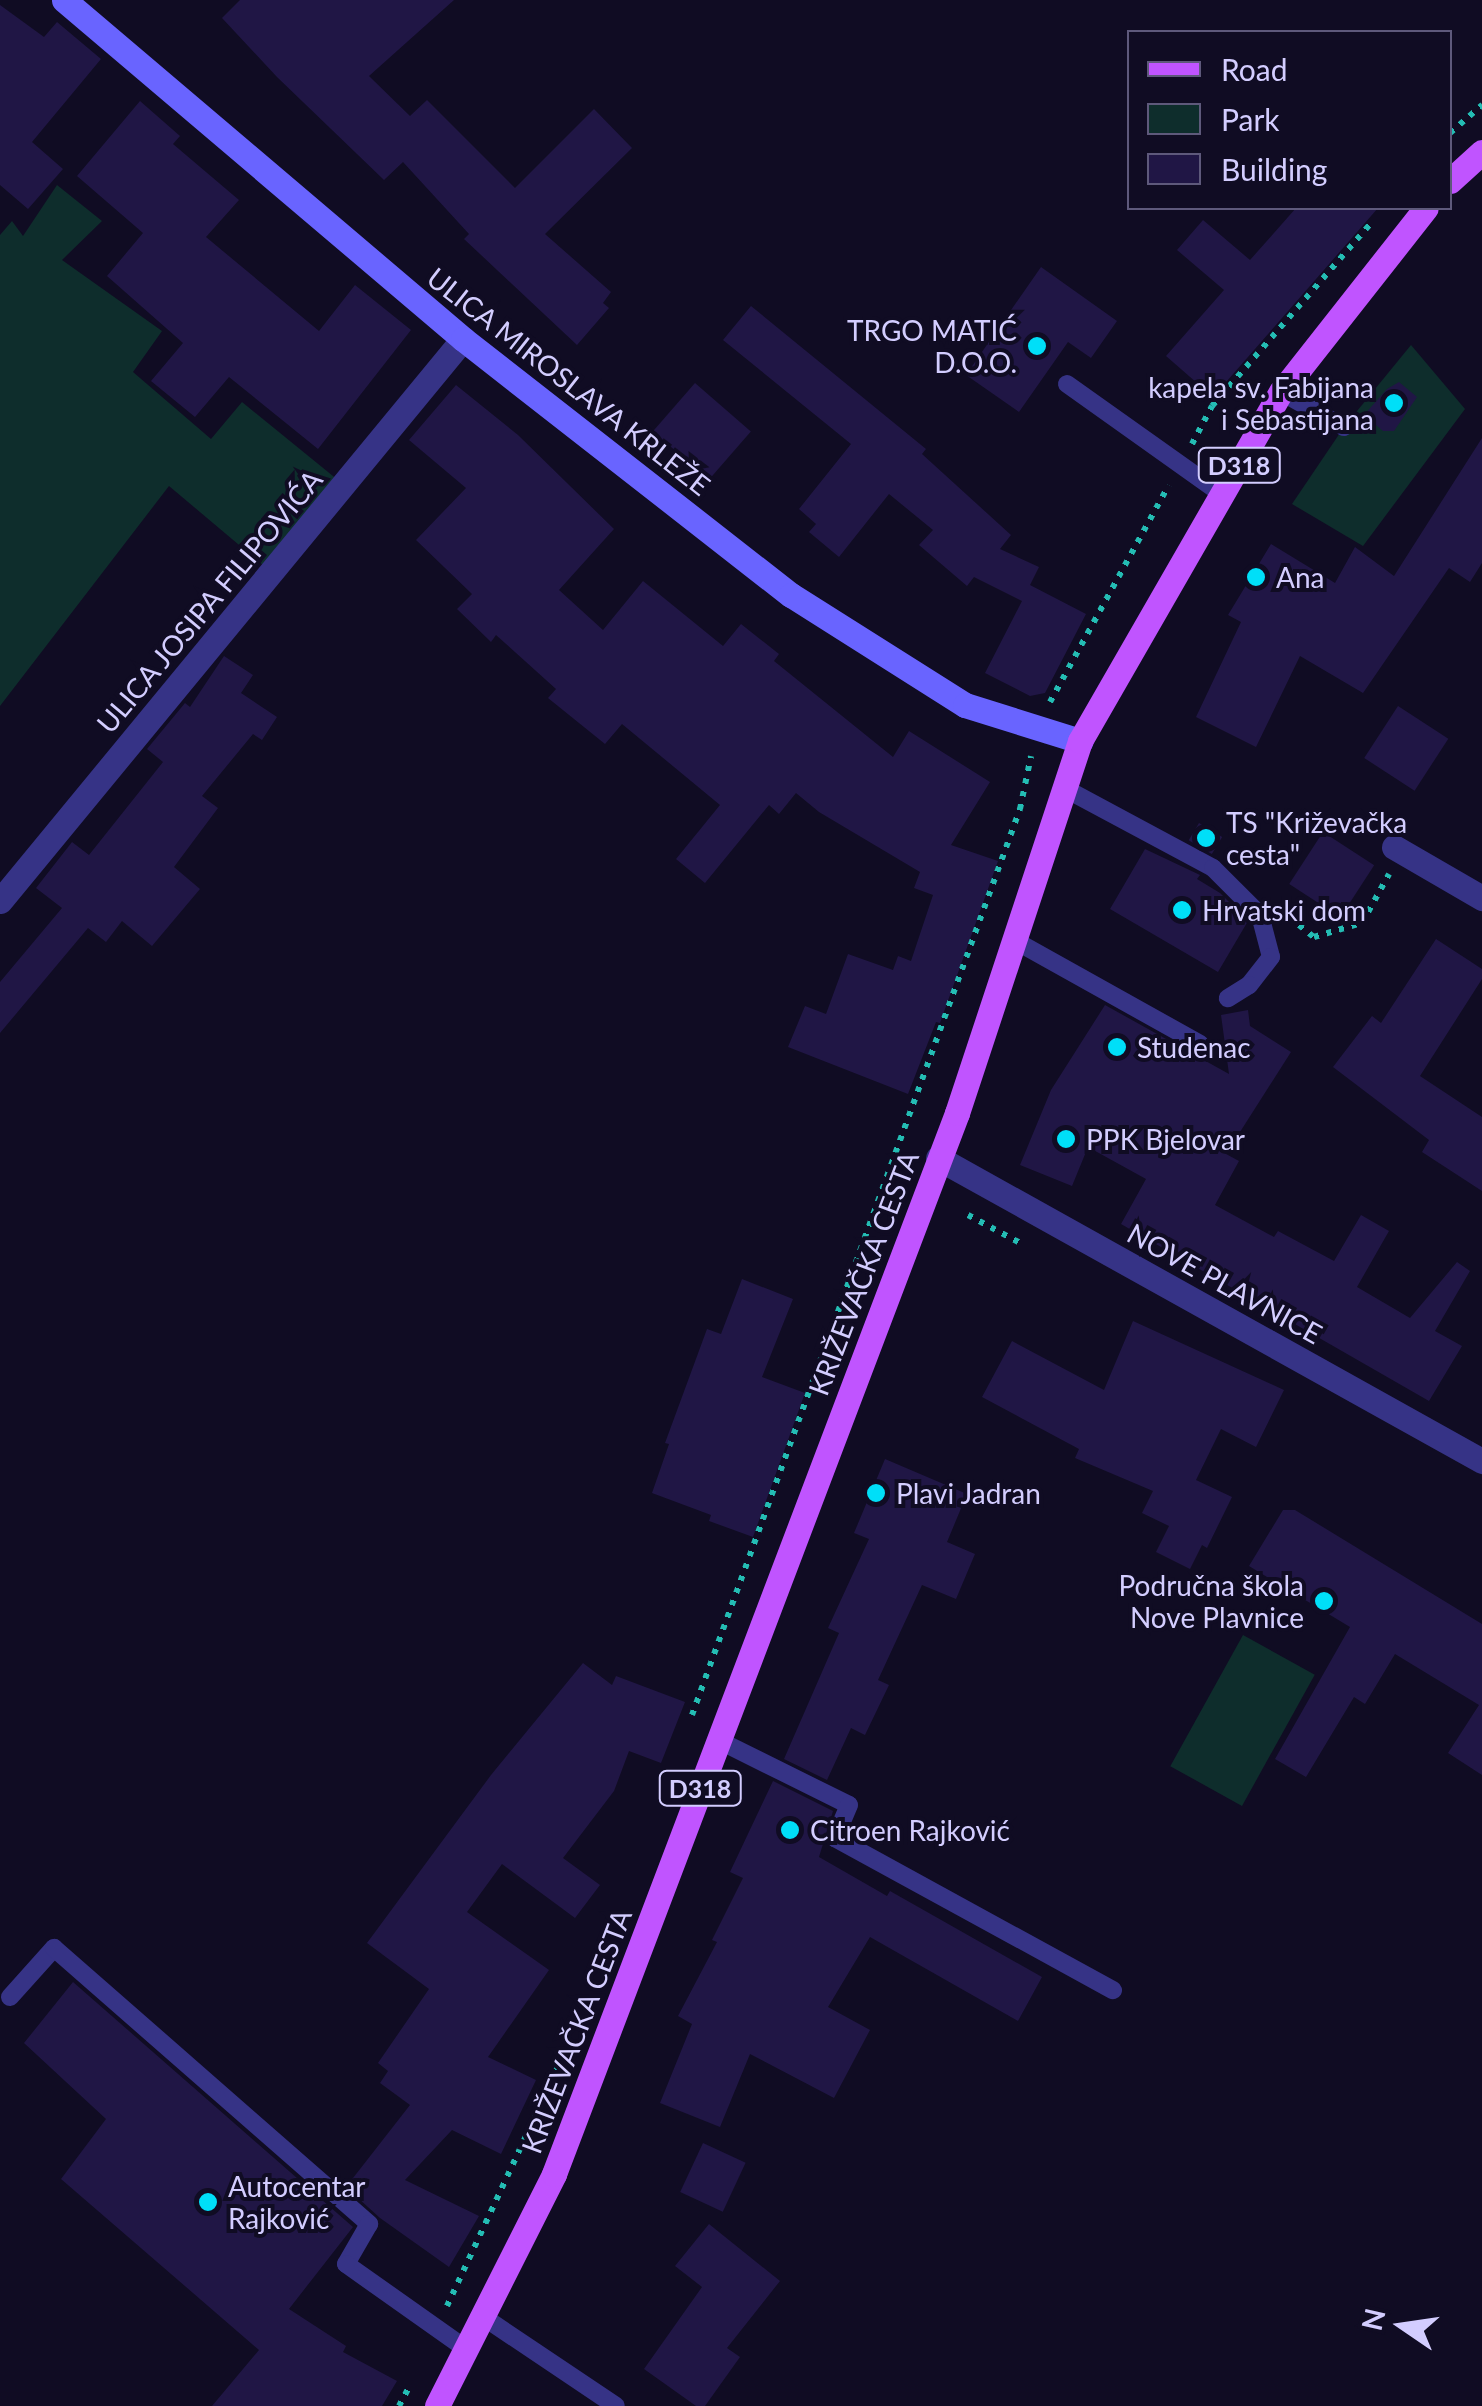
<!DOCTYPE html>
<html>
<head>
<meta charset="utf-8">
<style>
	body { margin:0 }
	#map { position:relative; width:1482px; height:2406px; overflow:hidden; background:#100c23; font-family:Lato,sans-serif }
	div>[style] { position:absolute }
	.green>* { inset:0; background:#0e2d2c; transform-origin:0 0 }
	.building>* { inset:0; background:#201645; transform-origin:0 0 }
	.path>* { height:6px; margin-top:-3px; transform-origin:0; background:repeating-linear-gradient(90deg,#24bdb4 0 5px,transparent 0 13px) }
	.service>* { height:18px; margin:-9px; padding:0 9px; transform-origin:9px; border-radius:9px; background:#363386 }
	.minor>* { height:25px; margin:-12.5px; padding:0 12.5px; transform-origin:12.5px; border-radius:12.5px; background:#363386 }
	.tertiary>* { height:25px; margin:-12.5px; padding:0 12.5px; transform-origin:12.5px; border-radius:12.5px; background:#363386 }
	.secondary>* { height:25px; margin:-12.5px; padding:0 12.5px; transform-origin:12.5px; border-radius:12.5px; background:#6964ff }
	.primary>* { height:25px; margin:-12.5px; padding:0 12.5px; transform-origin:12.5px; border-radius:12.5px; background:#c054ff }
	.dots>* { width:28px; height:28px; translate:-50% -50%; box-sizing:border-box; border:5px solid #100c23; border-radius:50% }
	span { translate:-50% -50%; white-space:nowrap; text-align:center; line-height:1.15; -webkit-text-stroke:8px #100c23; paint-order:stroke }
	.shield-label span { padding:2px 8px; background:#100c23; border:2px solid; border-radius:8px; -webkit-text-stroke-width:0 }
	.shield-label { font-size:25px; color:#d3cdff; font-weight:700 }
	.poi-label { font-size:28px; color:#d3cdff }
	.right { translate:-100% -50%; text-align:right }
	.left { translate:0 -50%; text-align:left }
	.street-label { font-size:28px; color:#d3cdff }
	.legend { position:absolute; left:1127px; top:30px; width:325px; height:180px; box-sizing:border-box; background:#100c23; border:2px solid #5e597b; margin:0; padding:12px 18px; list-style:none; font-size:30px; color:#d3cdff }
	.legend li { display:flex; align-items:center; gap:20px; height:50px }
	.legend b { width:50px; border:2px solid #5e597b }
	.north { position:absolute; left:1352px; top:2276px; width:100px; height:100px; -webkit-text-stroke:8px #100c23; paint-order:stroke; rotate:283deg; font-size:28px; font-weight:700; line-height:40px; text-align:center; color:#d3cdff }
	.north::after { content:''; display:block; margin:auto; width:35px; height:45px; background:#d3cdff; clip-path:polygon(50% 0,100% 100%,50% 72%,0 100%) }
</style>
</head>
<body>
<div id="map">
	<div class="green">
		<div style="clip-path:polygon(57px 185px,102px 221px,62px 260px,162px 331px,133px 372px,211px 439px,242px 402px,344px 485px,270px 571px,169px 486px,0 706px,0 235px,12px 221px,23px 236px)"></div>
		<div style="clip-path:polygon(1411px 345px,1465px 409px,1363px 546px,1292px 504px,1344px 427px)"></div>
		<div style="left:1243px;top:1635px;width:82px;height:150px;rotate:29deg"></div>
	</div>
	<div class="building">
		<div style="clip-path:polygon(240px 0,454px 0,369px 76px,410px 116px,427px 100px,515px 188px,594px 109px,632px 148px,545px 234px,611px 292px,603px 303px,609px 308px,577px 345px,464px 239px,469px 234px,403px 162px,384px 180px,277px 77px,222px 18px)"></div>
		<div style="clip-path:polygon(0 5px,44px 37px,57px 22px,101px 59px,32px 142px,63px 169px,28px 209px,0 185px)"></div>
		<div style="clip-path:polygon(140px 101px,180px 136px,173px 144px,239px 200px,206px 237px,319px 331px,355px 285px,411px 330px,318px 449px,229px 377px,195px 417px,151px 381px,183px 343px,107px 276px,143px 233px,77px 176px)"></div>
		<div style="clip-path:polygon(1296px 208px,1378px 208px,1213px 397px,1166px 356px,1224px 290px,1177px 250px,1203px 220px,1250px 260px)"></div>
		<div style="clip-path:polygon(1041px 267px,1117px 321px,1091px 358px,1068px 342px,1019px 412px,966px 375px)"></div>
		<div style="clip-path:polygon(751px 306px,926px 449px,922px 454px,1011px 535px,1000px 549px,1039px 567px,1030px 585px,1086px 614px,1045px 693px,1030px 696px,985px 673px,1022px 601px,974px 577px,967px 586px,919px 545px,933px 530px,889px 494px,839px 557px,809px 532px,816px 524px,799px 509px,851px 444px,723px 340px)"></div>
		<div style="clip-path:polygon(1399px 382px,1417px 397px,1394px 431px,1383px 431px,1364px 415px,1387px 389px)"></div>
		<div style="left:695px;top:383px;width:74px;height:64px;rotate:41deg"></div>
		<div style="clip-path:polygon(456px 385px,518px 435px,614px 529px,559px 590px,603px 630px,643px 581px,723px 646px,741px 624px,779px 654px,774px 661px,893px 757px,909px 731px,990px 782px,951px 845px,998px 861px,940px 1023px,936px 1022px,908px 1094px,788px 1047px,805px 1006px,826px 1014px,848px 954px,893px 970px,898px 956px,911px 961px,933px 895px,914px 888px,920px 872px,819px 812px,796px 793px,779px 814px,769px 805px,705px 883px,676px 859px,720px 805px,622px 724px,605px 744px,548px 698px,556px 689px,496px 635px,491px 642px,457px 609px,472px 594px,416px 540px,466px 488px,409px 440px)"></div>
		<div style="clip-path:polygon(1482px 438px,1482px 563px,1470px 582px,1449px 568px,1363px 693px,1300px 656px,1256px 747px,1196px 717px,1241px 622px,1228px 615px,1271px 544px,1335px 583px,1355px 547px,1394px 576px)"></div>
		<div style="clip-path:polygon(224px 656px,253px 675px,241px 693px,277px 717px,262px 740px,253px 734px,202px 796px,218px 808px,174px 867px,200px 889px,152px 946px,122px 921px,106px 942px,88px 928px,0 1033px,0 982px,62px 908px,36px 888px,72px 842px,89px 855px,163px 762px,147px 749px,185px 703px,190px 707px)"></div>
		<div style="left:1398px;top:706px;width:60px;height:62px;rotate:33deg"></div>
		<div style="left:1199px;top:823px;width:27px;height:20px;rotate:31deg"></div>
		<div style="left:1323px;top:832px;width:61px;height:62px;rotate:33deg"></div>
		<div style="clip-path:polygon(1145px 849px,1200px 875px,1197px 879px,1220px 893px,1248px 921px,1218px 972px,1110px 909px)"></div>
		<div style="clip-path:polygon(1436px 939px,1482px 969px,1482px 979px,1420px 1076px,1482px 1117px,1482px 1191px,1422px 1152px,1429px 1140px,1333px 1067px,1372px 1016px,1381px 1023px)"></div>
		<div style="clip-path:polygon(1105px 1005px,1229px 1074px,1221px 1015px,1248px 1010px,1250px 1026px,1291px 1052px,1226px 1154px,1239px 1161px,1215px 1205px,1274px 1237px,1278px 1231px,1334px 1261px,1361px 1215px,1389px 1231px,1357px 1287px,1410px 1318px,1457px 1262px,1470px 1271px,1435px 1331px,1462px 1346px,1429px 1401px,1121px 1224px,1146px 1179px,1088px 1147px,1072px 1186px,1020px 1165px,1051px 1090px)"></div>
		<div style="clip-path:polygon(742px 1279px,793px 1299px,762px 1377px,805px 1393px,753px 1537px,709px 1521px,711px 1515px,652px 1493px,669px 1444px,665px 1443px,707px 1329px,721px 1334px)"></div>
		<div style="clip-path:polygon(1133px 1321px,1284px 1390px,1256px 1447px,1221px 1429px,1196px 1480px,1232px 1497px,1207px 1548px,1202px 1545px,1190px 1569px,1156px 1552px,1169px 1526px,1142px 1513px,1153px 1491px,1075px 1458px,1079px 1449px,982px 1397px,1012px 1341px,1104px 1390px)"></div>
		<div style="clip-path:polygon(885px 1459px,967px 1494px,947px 1542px,975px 1554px,956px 1599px,922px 1585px,878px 1680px,889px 1685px,865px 1735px,851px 1728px,827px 1780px,784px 1759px,839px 1633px,828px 1628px,869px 1539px,854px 1533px)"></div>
		<div style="clip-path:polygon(1283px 1510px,1295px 1510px,1482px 1624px,1482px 1775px,1448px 1753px,1479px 1705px,1395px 1654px,1365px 1704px,1354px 1697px,1306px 1777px,1275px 1759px,1350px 1627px,1249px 1566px)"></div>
		<div style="clip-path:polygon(583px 1663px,612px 1685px,616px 1676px,685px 1702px,661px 1763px,629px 1751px,614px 1791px,563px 1858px,600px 1885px,575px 1918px,502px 1864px,467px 1912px,549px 1970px,488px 2057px,536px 2080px,501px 2154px,452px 2130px,405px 2180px,479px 2216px,449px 2267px,380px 2218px,346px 2187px,410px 2105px,380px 2083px,388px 2071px,378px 2063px,429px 1989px,367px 1943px,491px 1775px)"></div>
		<div style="clip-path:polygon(773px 1781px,833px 1811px,819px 1857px,887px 1896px,890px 1891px,1042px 1977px,1018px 2021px,870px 1937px,828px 2007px,870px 2030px,834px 2098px,750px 2054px,720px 2127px,660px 2103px,692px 2024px,678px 2016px,717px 1942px,712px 1940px,743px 1878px,730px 1872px)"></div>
		<div style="clip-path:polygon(73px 1982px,353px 2227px,289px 2309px,346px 2346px,343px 2352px,397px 2381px,382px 2406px,212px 2406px,259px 2350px,61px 2179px,106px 2119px,24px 2043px)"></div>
		<div style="left:703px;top:2143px;width:47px;height:54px;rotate:25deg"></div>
		<div style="clip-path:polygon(709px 2224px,780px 2281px,727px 2348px,740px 2357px,705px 2406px,696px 2406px,644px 2369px,702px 2287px,675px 2266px)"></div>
	</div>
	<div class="path">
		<div style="left:1450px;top:133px;width:43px;rotate:-41.2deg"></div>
		<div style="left:1192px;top:444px;width:43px;rotate:-62.2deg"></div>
		<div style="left:1212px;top:406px;width:245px;rotate:-49deg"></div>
		<div style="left:1050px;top:702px;width:247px;rotate:-61.3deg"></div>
		<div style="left:1289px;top:917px;width:32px;rotate:39deg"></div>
		<div style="left:1314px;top:937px;width:50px;rotate:-16.3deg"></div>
		<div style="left:1362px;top:923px;width:56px;rotate:-61.1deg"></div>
		<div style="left:968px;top:1215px;width:64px;rotate:28.2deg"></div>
		<div style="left:692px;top:1715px;width:964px;rotate:-70.1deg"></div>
		<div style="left:1020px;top:809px;width:54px;rotate:-78.3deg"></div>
		<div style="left:447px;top:2306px;width:273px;rotate:-65.1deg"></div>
		<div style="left:399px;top:2406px;width:19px;rotate:-62deg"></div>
	</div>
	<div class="service">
		<div style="left:1067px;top:384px;width:190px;rotate:35.4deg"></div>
		<div style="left:1281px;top:392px;width:72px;rotate:29.1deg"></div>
		<div style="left:1064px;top:788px;width:169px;rotate:28.2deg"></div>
		<div style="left:1213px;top:868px;width:66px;rotate:45deg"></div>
		<div style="left:1260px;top:915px;width:43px;rotate:75.3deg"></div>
		<div style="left:1271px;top:957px;width:36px;rotate:128deg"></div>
		<div style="left:1249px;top:985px;width:25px;rotate:148deg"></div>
		<div style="left:1014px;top:940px;width:213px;rotate:29.2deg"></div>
		<div style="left:718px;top:1740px;width:146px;rotate:26.4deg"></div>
		<div style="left:849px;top:1805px;width:36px;rotate:113deg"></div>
		<div style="left:835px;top:1838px;width:317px;rotate:28.7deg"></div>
		<div style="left:10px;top:1997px;width:66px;rotate:-48.1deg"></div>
		<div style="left:54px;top:1948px;width:419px;rotate:41.2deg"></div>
		<div style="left:369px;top:2224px;width:46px;rotate:119.9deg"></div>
		<div style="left:346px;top:2264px;width:147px;rotate:35.3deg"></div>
		<div style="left:482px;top:2316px;width:161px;rotate:33.9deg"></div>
	</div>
	<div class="minor">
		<div style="left:1394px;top:847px;width:102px;rotate:30.1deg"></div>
		<div style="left:0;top:901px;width:728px;rotate:-50.52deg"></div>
	</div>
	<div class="tertiary">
		<div style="left:938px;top:1158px;width:623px;rotate:29.12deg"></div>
	</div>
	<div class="secondary">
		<div style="left:64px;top:0;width:524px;rotate:40.35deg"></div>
		<div style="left:463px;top:339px;width:416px;rotate:38deg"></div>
		<div style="left:791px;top:595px;width:206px;rotate:32.3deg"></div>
		<div style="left:965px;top:705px;width:121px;rotate:17.4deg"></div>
	</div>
	<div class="primary">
		<div style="left:1450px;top:181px;width:43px;rotate:-42.2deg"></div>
		<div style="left:437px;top:2406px;width:260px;rotate:-63.2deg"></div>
		<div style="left:554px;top:2174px;width:1135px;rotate:-69.2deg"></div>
		<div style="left:957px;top:1113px;width:392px;rotate:-71.7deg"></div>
		<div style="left:1080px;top:741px;width:403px;rotate:-60.1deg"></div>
		<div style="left:1281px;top:392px;width:234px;rotate:-51.8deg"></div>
	</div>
	<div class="dots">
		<div style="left:1037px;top:346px;background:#00dff8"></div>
		<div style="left:1394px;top:403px;background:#00dff8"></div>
		<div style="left:1256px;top:577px;background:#00dff8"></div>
		<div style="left:1206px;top:838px;background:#00dff8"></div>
		<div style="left:1182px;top:910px;background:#00dff8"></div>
		<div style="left:1117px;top:1047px;background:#00dff8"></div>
		<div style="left:1066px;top:1139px;background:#00dff8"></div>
		<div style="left:876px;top:1493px;background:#00dff8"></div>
		<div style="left:1324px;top:1601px;background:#00dff8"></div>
		<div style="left:790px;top:1830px;background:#00dff8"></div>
		<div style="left:208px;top:2202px;background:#00dff8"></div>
	</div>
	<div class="shield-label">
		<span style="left:1239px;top:465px">D318</span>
		<span style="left:700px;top:1788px">D318</span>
	</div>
	<div class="poi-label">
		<span class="right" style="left:1017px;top:346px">TRGO MATIĆ<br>D.O.O.</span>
		<span class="right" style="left:1374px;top:403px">kapela sv. Fabijana<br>i Sebastijana</span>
		<span class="left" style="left:1276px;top:577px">Ana</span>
		<span class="left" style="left:1226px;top:838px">TS "Križevačka<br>cesta"</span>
		<span class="left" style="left:1202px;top:910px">Hrvatski dom</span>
		<span class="left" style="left:1137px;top:1047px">Studenac</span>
		<span class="left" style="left:1086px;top:1139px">PPK Bjelovar</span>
		<span class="left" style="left:896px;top:1493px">Plavi Jadran</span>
		<span class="right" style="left:1304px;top:1601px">Područna škola<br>Nove Plavnice</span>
		<span class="left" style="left:810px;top:1830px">Citroen Rajković</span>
		<span class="left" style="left:228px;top:2202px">Autocentar<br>Rajković</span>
	</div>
	<div class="street-label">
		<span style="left:569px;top:381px;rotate:38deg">ULICA MIROSLAVA KRLEŽE</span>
		<span style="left:209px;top:601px;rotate:-50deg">ULICA JOSIPA FILIPOVIĆA</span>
		<span style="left:863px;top:1273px;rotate:-69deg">KRIŽEVAČKA CESTA</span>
		<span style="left:1225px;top:1283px;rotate:29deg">NOVE PLAVNICE</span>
		<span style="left:576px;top:2031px;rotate:-69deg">KRIŽEVAČKA CESTA</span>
	</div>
	<ul class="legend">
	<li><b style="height:12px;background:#c054ff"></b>Road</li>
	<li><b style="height:28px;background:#0e2d2c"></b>Park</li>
	<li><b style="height:28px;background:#201645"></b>Building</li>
	</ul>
	<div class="north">N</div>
</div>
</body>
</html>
